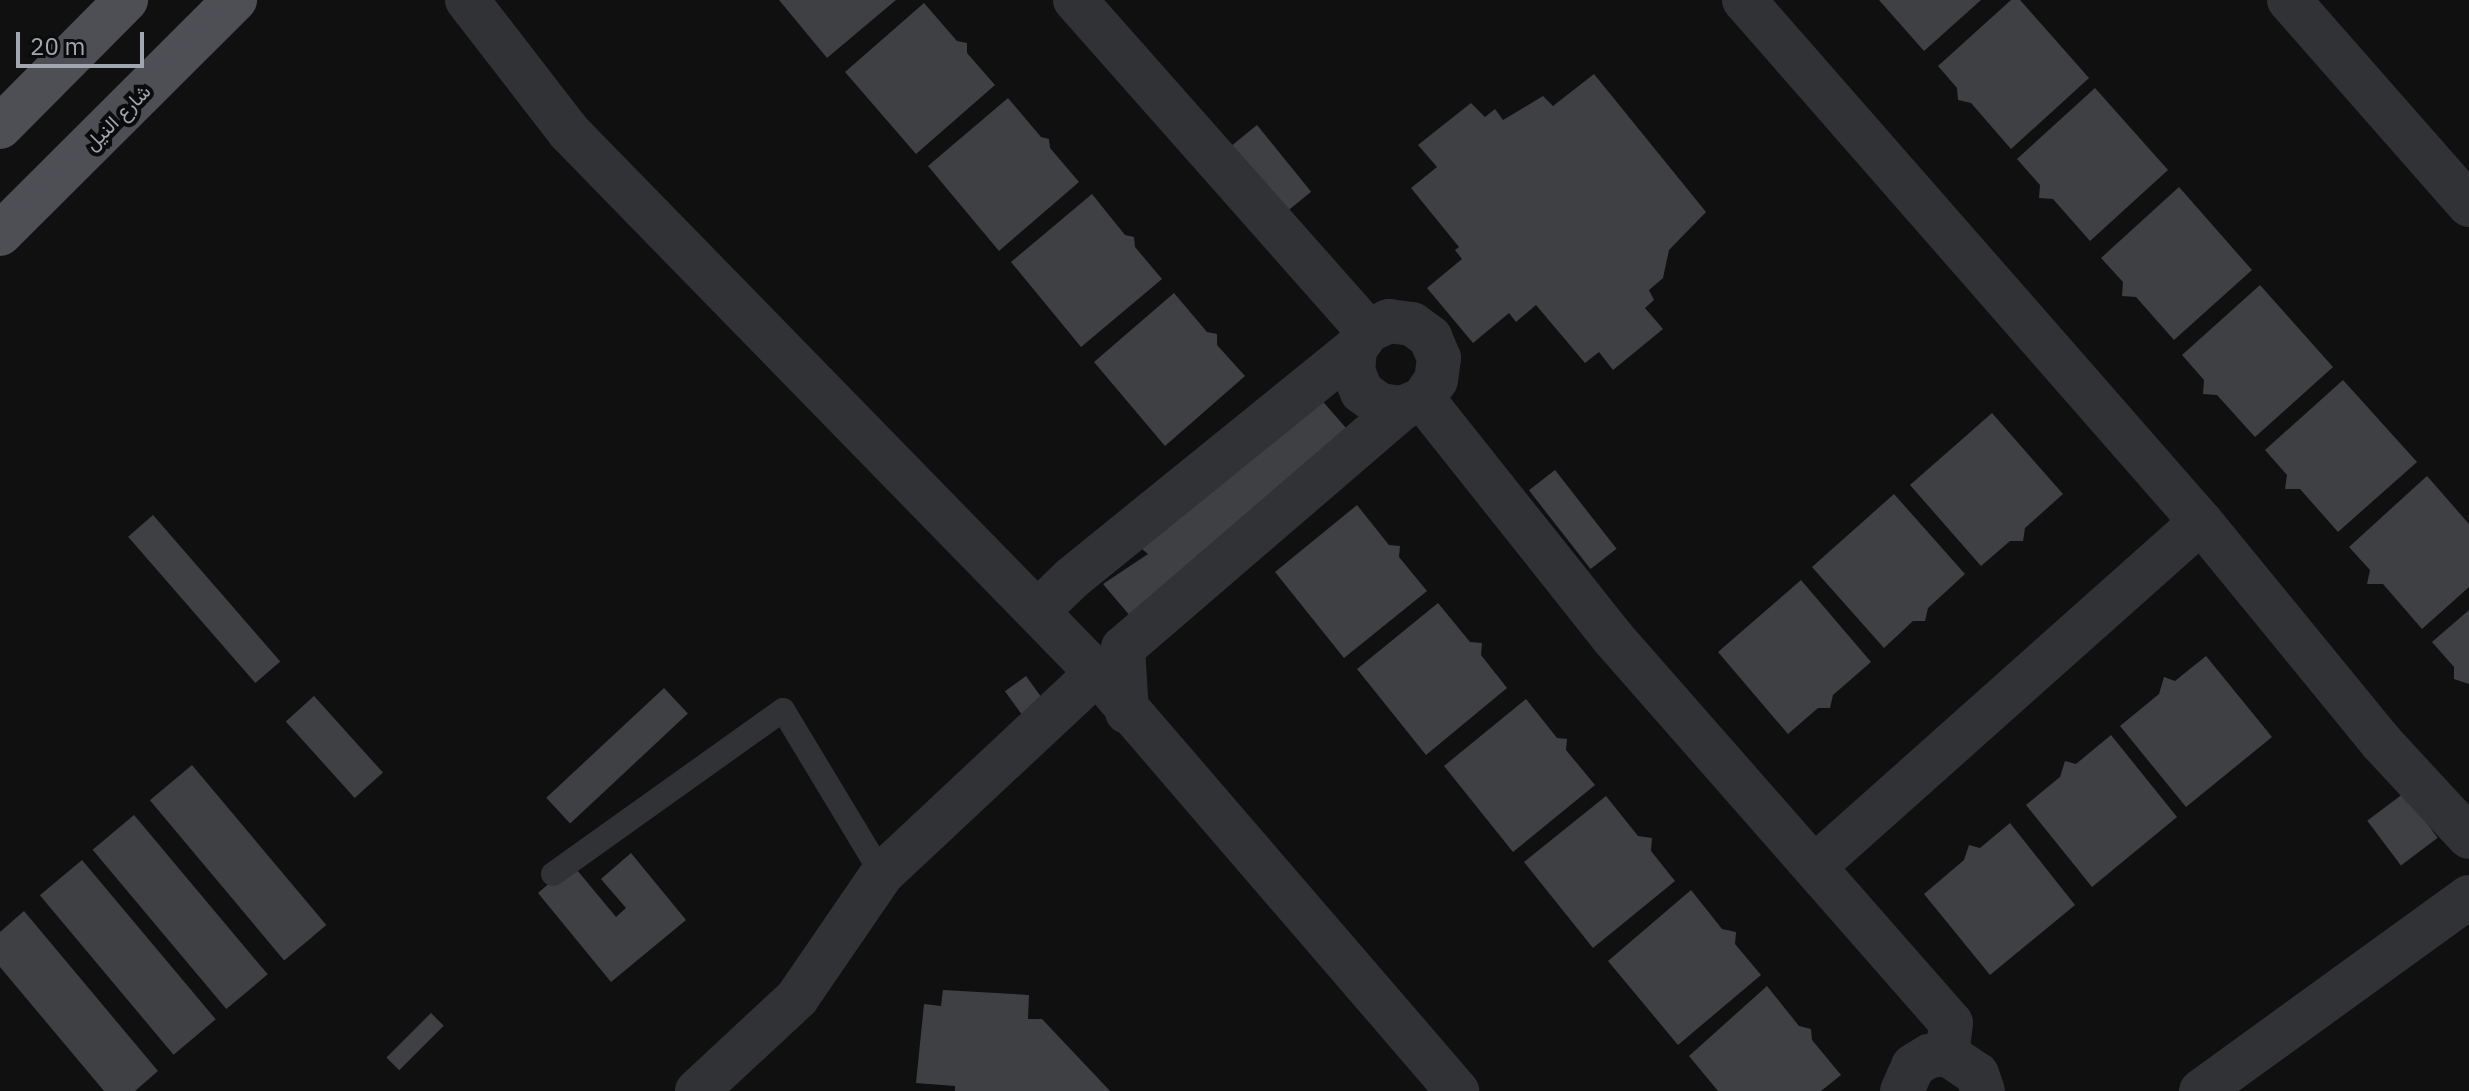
<!DOCTYPE html>
<html>
<head>
<meta charset="utf-8">
<style>
	body { margin:0 }
	#map { position:relative; width:2469px; height:1091px; overflow:hidden; background:#101011; font-family:"IBM Plex Sans",Vazirmatn,sans-serif }
	div>[style] { position:absolute }
	.building>* { inset:0; background:#3f4044; transform-origin:0 0 }
	.lane>* { height:24px; margin:-12px; padding:0 12px; transform-origin:12px; border-radius:12px; background:#313236 }
	.street>* { height:44px; margin:-22px; padding:0 22px; transform-origin:22px; border-radius:22px; background:#313236 }
	.primary>* { height:44px; margin:-22px; padding:0 22px; transform-origin:22px; border-radius:22px; background:#4d4f55 }
	span { translate:-50% -50%; white-space:nowrap; text-align:center; line-height:1.15; -webkit-text-stroke:8px #0b0b0c; paint-order:stroke }
	.street-label { font-size:20px; color:#a1a6b1 }
	.scale { position:absolute; left:16px; top:32px; width:128px; height:36px; box-sizing:border-box; border:4px solid #a1a6b1; border-top:0; padding-left:10px; font-size:24px; line-height:28px; white-space:nowrap; color:#a1a6b1; -webkit-text-stroke:6px #0b0b0c; paint-order:stroke }
</style>
</head>
<body>
<div id="map">
	<div class="building">
		<div style="clip-path:polygon(779px 0,896px 0,827px 58px)"></div>
		<div style="clip-path:polygon(1879px 0,1981px 0,1924px 51px)"></div>
		<div style="clip-path:polygon(2011px 0,2020px 0,2089px 78px,2011px 149px,1971px 103px,1958px 100px,1957px 88px,1938px 66px)"></div>
		<div style="clip-path:polygon(924px 3px,957px 41px,967px 43px,967px 53px,995px 85px,916px 154px,845px 72px)"></div>
		<div style="clip-path:polygon(1594px 74px,1706px 212px,1669px 250px,1663px 278px,1649px 290px,1654px 300px,1645px 308px,1663px 329px,1613px 370px,1599px 352px,1585px 363px,1536px 305px,1516px 322px,1509px 313px,1473px 343px,1427px 288px,1462px 259px,1455px 250px,1459px 247px,1411px 188px,1437px 167px,1418px 145px,1471px 103px,1485px 117px,1495px 109px,1503px 120px,1543px 96px,1553px 106px)"></div>
		<div style="clip-path:polygon(2095px 88px,2168px 170px,2090px 241px,2053px 199px,2039px 198px,2040px 185px,2017px 159px)"></div>
		<div style="clip-path:polygon(1008px 98px,1041px 137px,1049px 139px,1050px 148px,1079px 182px,999px 251px,928px 166px)"></div>
		<div style="left:1257px;top:125px;width:86px;height:34px;rotate:51deg"></div>
		<div style="clip-path:polygon(2179px 187px,2252px 270px,2174px 340px,2136px 297px,2122px 296px,2123px 282px,2101px 258px)"></div>
		<div style="clip-path:polygon(1092px 194px,1125px 235px,1134px 237px,1135px 247px,1162px 279px,1081px 347px,1011px 262px)"></div>
		<div style="clip-path:polygon(2260px 285px,2333px 367px,2255px 437px,2217px 395px,2203px 394px,2204px 380px,2182px 355px)"></div>
		<div style="clip-path:polygon(1174px 293px,1207px 332px,1217px 334px,1217px 345px,1245px 376px,1165px 446px,1094px 362px)"></div>
		<div style="clip-path:polygon(2343px 380px,2417px 462px,2338px 532px,2300px 489px,2285px 489px,2287px 475px,2265px 450px)"></div>
		<div style="clip-path:polygon(1318px 396px,1353px 436px,1136px 623px,1103px 584px,1148px 554px,1142px 549px)"></div>
		<div style="clip-path:polygon(1992px 413px,2063px 494px,2025px 528px,2023px 541px,2010px 541px,1981px 566px,1910px 485px)"></div>
		<div style="left:1555px;top:470px;width:100px;height:33px;rotate:52deg"></div>
		<div style="clip-path:polygon(2427px 476px,2469px 524px,2469px 587px,2422px 629px,2383px 584px,2367px 584px,2370px 570px,2349px 547px)"></div>
		<div style="clip-path:polygon(1894px 494px,1965px 574px,1928px 608px,1925px 621px,1913px 621px,1884px 648px,1812px 567px)"></div>
		<div style="clip-path:polygon(1357px 505px,1389px 545px,1400px 546px,1399px 557px,1427px 591px,1344px 658px,1275px 572px)"></div>
		<div style="left:153px;top:515px;width:194px;height:33px;rotate:49deg"></div>
		<div style="clip-path:polygon(1801px 580px,1871px 662px,1833px 695px,1830px 708px,1818px 708px,1788px 734px,1718px 652px)"></div>
		<div style="clip-path:polygon(1438px 603px,1470px 642px,1482px 643px,1481px 655px,1507px 688px,1426px 755px,1357px 669px)"></div>
		<div style="clip-path:polygon(2469px 610px,2469px 684px,2454px 679px,2454px 667px,2432px 642px)"></div>
		<div style="clip-path:polygon(2206px 656px,2272px 737px,2186px 807px,2120px 726px,2159px 694px,2164px 677px,2175px 681px)"></div>
		<div style="left:1026px;top:676px;width:29px;height:26px;rotate:54deg"></div>
		<div style="left:664px;top:688px;width:35px;height:161px;rotate:47deg"></div>
		<div style="left:314px;top:696px;width:103px;height:38px;rotate:48deg"></div>
		<div style="clip-path:polygon(1526px 699px,1557px 738px,1567px 739px,1566px 750px,1595px 785px,1513px 852px,1444px 766px)"></div>
		<div style="clip-path:polygon(2111px 735px,2177px 817px,2092px 887px,2026px 805px,2060px 777px,2065px 761px,2076px 764px)"></div>
		<div style="left:192px;top:765px;width:209px;height:55px;rotate:50deg"></div>
		<div style="left:2404px;top:793px;width:56px;height:46px;rotate:53deg"></div>
		<div style="clip-path:polygon(1606px 796px,1638px 836px,1652px 838px,1651px 851px,1675px 881px,1593px 948px,1524px 862px)"></div>
		<div style="left:134px;top:815px;width:208px;height:54px;rotate:50deg"></div>
		<div style="clip-path:polygon(2010px 823px,2075px 905px,1990px 975px,1924px 894px,1964px 860px,1969px 845px,1980px 848px)"></div>
		<div style="clip-path:polygon(631px 853px,686px 920px,611px 982px,538px 893px,572px 864px,616px 917px,626px 908px,601px 879px)"></div>
		<div style="left:82px;top:860px;width:208px;height:55px;rotate:50deg"></div>
		<div style="clip-path:polygon(1691px 890px,1722px 929px,1736px 932px,1735px 944px,1761px 975px,1678px 1045px,1608px 961px)"></div>
		<div style="clip-path:polygon(24px 911px,158px 1071px,135px 1091px,104px 1091px,0 967px,0 932px)"></div>
		<div style="clip-path:polygon(1767px 986px,1799px 1026px,1811px 1029px,1812px 1040px,1841px 1075px,1821px 1091px,1718px 1091px,1689px 1056px)"></div>
		<div style="clip-path:polygon(943px 990px,1029px 995px,1028px 1019px,1042px 1019px,1110px 1091px,955px 1091px,955px 1086px,916px 1083px,924px 1004px,941px 1006px)"></div>
		<div style="left:431px;top:1013px;width:18px;height:63px;rotate:45deg"></div>
	</div>
	<div class="lane">
		<div style="left:553px;top:874px;width:282px;rotate:-35.5deg"></div>
		<div style="left:783px;top:710px;width:192px;rotate:58.9deg"></div>
	</div>
	<div class="street">
		<div style="left:467px;top:0;width:167px;rotate:52.3deg"></div>
		<div style="left:569px;top:132px;width:756px;rotate:45.7deg"></div>
		<div style="left:1097px;top:673px;width:552px;rotate:49.26deg"></div>
		<div style="left:1075px;top:0;width:442px;rotate:48.5deg"></div>
		<div style="left:1744px;top:0;width:694px;rotate:48.8deg"></div>
		<div style="left:2201px;top:522px;width:284px;rotate:50.7deg"></div>
		<div style="left:2381px;top:742px;width:129px;rotate:47.2deg"></div>
		<div style="left:2289px;top:0;width:273px;rotate:48.7deg"></div>
		<div style="left:1423px;top:399px;width:305px;rotate:51.5deg"></div>
		<div style="left:1613px;top:638px;width:512px;rotate:48.72deg"></div>
		<div style="left:1951px;top:1023px;width:31px;rotate:97deg"></div>
		<div style="left:1038px;top:611px;width:47px;rotate:-44.1deg"></div>
		<div style="left:1072px;top:578px;width:364px;rotate:-39deg"></div>
		<div style="left:1127px;top:712px;width:64px;rotate:-93.6deg"></div>
		<div style="left:1123px;top:648px;width:368px;rotate:-40.7deg"></div>
		<div style="left:1402px;top:408px;width:23px;rotate:-23deg"></div>
		<div style="left:1423px;top:399px;width:23px;rotate:-56deg"></div>
		<div style="left:1436px;top:380px;width:22px;rotate:-82deg"></div>
		<div style="left:1439px;top:358px;width:23px;rotate:-113deg"></div>
		<div style="left:1430px;top:337px;width:22px;rotate:-144deg"></div>
		<div style="left:1412px;top:324px;width:23px;rotate:-173deg"></div>
		<div style="left:1389px;top:321px;width:23px;rotate:155deg"></div>
		<div style="left:1368px;top:331px;width:22px;rotate:126deg"></div>
		<div style="left:1355px;top:349px;width:22px;rotate:95deg"></div>
		<div style="left:1353px;top:371px;width:23px;rotate:67deg"></div>
		<div style="left:1362px;top:392px;width:22px;rotate:36deg"></div>
		<div style="left:1380px;top:405px;width:22px;rotate:8deg"></div>
		<div style="left:1815px;top:866px;width:517px;rotate:-41.71deg"></div>
		<div style="left:697px;top:1091px;width:137px;rotate:-42.9deg"></div>
		<div style="left:797px;top:998px;width:150px;rotate:-55.6deg"></div>
		<div style="left:882px;top:874px;width:294px;rotate:-43.1deg"></div>
		<div style="left:1902px;top:1091px;width:27px;rotate:-66deg"></div>
		<div style="left:1913px;top:1066px;width:19px;rotate:-32deg"></div>
		<div style="left:1929px;top:1056px;width:18px;rotate:-6deg"></div>
		<div style="left:1947px;top:1054px;width:36px;rotate:34deg"></div>
		<div style="left:1977px;top:1074px;width:18px;rotate:71deg"></div>
		<div style="left:2201px;top:1091px;width:331px;rotate:-35.9deg"></div>
	</div>
	<div class="primary">
		<div style="left:0;top:127px;width:179px;rotate:-45.2deg"></div>
		<div style="left:0;top:234px;width:332px;rotate:-44.9deg"></div>
	</div>
	<div class="street-label">
		<span style="left:117px;top:117px;rotate:-45deg">شارع النيل</span>
	</div>
	<div class="scale">20 m</div>
</div>
</body>
</html>
